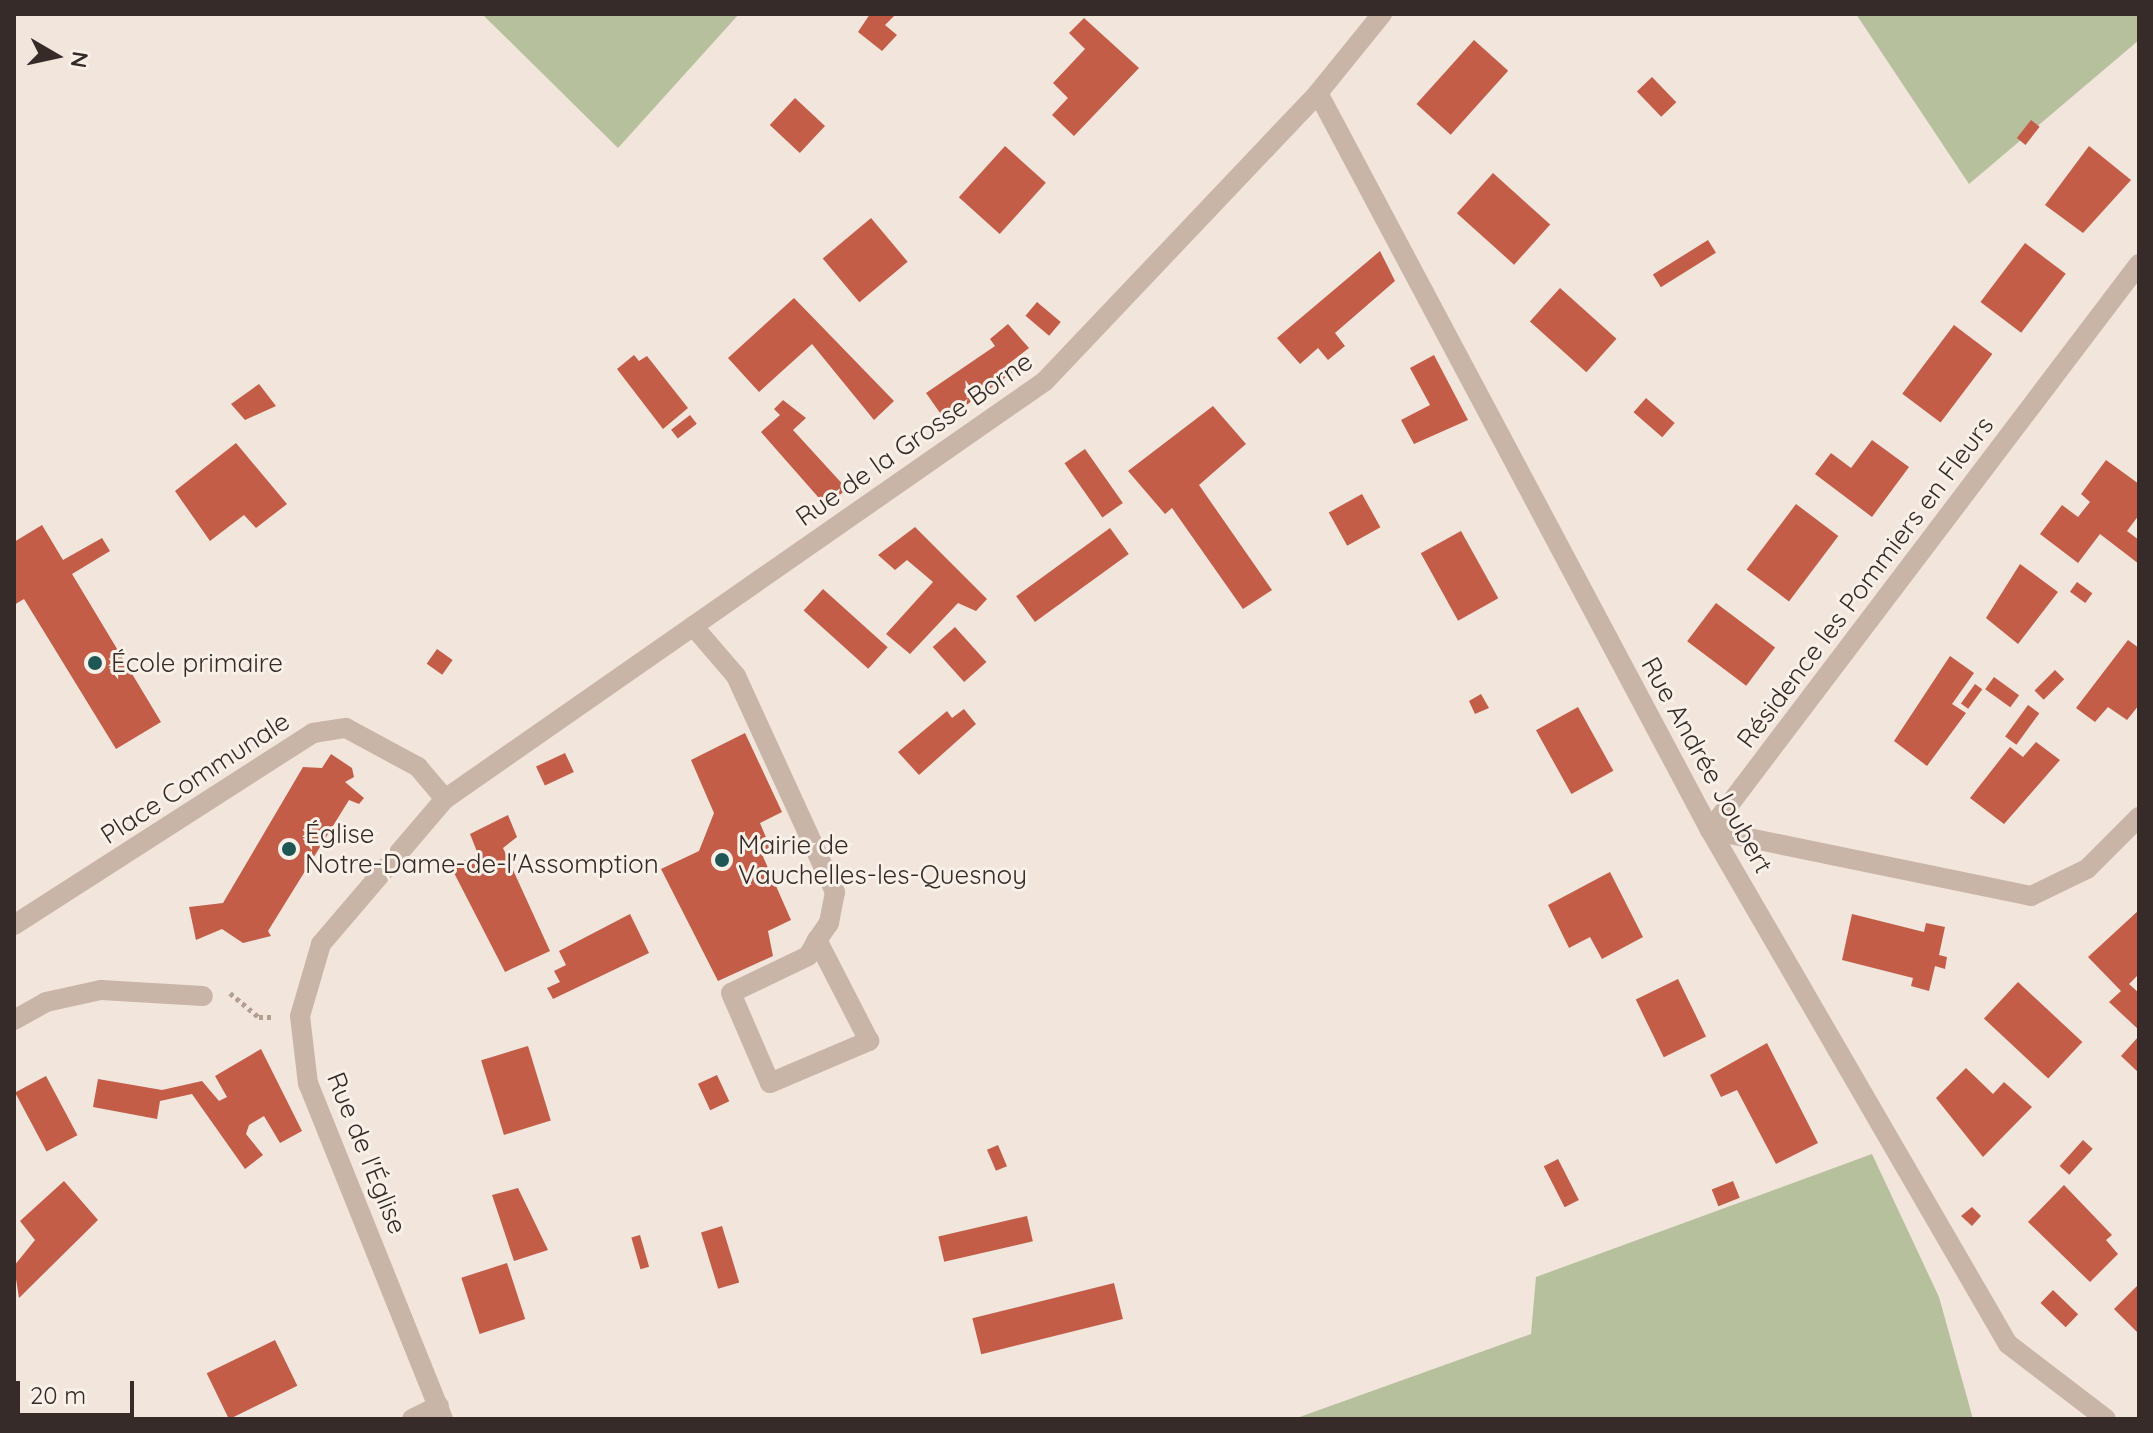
<!DOCTYPE html>
<html>
<head>
<meta charset="utf-8">
<style>
	body { margin:0 }
	#map { position:relative; width:2153px; height:1433px; overflow:hidden; background:#f1e5dc; font-family:Quicksand,sans-serif }
	div>[style] { position:absolute }
	.green>* { inset:0; background:#b6c09c }
	.building>* { inset:0; background:#c35d48; transform-origin:0 0 }
	.path>* { height:5px; margin-top:-2.5px; transform-origin:0; background:repeating-linear-gradient(90deg,#b59e92 0 4px,transparent 0 8px) }
	.minor>* { height:20px; margin:-10px; padding:0 10px; transform-origin:10px; border-radius:10px; background:#c9b5a8 }
	.dots>* { width:22px; height:22px; translate:-50% -50%; box-sizing:border-box; border:4px solid #f9f0e8; border-radius:50% }
	span { translate:-50% -50%; white-space:nowrap; text-align:center; line-height:1.15; -webkit-text-stroke:6px #f9f0e8; paint-order:stroke }
	.street-label { font-size:26px; color:#362b28 }
	.poi-label { font-size:26px; color:#362b28 }
	.left { translate:0 -50%; text-align:left }
	.frame { position:absolute; inset:0; border:16px solid #362b28; pointer-events:none }
	.north { position:absolute; left:16px; top:16px; width:80px; height:80px; -webkit-text-stroke:6px #f9f0e8; paint-order:stroke; rotate:99deg; font-size:22px; font-weight:700; line-height:32px; text-align:center; color:#362b28 }
	.north::after { content:''; display:block; margin:auto; width:28px; height:36px; background:#362b28; clip-path:polygon(50% 0,100% 100%,50% 72%,0 100%) }
	.scale { position:absolute; left:16px; top:1381px; width:118px; height:36px; box-sizing:border-box; border:4px solid #362b28; border-top:0; padding-left:10px; font-size:24px; line-height:28px; white-space:nowrap; color:#362b28; -webkit-text-stroke:6px #f9f0e8; paint-order:stroke }
</style>
</head>
<body>
<div id="map">
	<div class="green">
		<div style="clip-path:polygon(482px 14px,739px 14px,618px 148px)"></div>
		<div style="clip-path:polygon(1856px 14px,2139px 14px,2139px 40px,1969px 184px)"></div>
		<div style="clip-path:polygon(1872px 1154px,1939px 1297px,1973px 1419px,1294px 1419px,1531px 1334px,1536px 1277px)"></div>
	</div>
	<div class="building">
		<div style="clip-path:polygon(870px 14px,896px 14px,885px 25px,897px 35px,882px 51px,858px 32px)"></div>
		<div style="clip-path:polygon(1084px 18px,1139px 68px,1074px 136px,1052px 115px,1068px 98px,1053px 83px,1085px 49px,1069px 33px)"></div>
		<div style="left:1474px;top:40px;width:46px;height:86px;rotate:42deg"></div>
		<div style="left:1652px;top:77px;width:35px;height:21px;rotate:46deg"></div>
		<div style="left:795px;top:98px;width:41px;height:37px;rotate:43deg"></div>
		<div style="left:2031px;top:120px;width:11px;height:23px;rotate:38deg"></div>
		<div style="left:1005px;top:146px;width:55px;height:69px;rotate:42deg"></div>
		<div style="clip-path:polygon(2089px 146px,2131px 180px,2083px 233px,2045px 205px)"></div>
		<div style="left:1493px;top:173px;width:77px;height:54px;rotate:42deg"></div>
		<div style="left:871px;top:218px;width:57px;height:63px;rotate:50deg"></div>
		<div style="left:1708px;top:240px;width:15px;height:65px;rotate:58deg"></div>
		<div style="left:2025px;top:243px;width:51px;height:74px;rotate:37deg"></div>
		<div style="clip-path:polygon(1380px 251px,1395px 281px,1335px 333px,1345px 346px,1328px 360px,1318px 348px,1300px 364px,1277px 338px)"></div>
		<div style="left:1560px;top:288px;width:76px;height:45px;rotate:42deg"></div>
		<div style="clip-path:polygon(794px 298px,894px 401px,874px 420px,812px 344px,759px 392px,728px 358px)"></div>
		<div style="left:1037px;top:302px;width:31px;height:18px;rotate:40deg"></div>
		<div style="clip-path:polygon(1008px 324px,1029px 348px,1007px 365px,1012px 373px,945px 420px,926px 393px,995px 346px,990px 339px)"></div>
		<div style="left:1954px;top:325px;width:48px;height:86px;rotate:37deg"></div>
		<div style="clip-path:polygon(634px 355px,639px 361px,647px 356px,688px 408px,663px 429px,617px 369px)"></div>
		<div style="clip-path:polygon(1434px 355px,1468px 420px,1414px 444px,1401px 420px,1430px 405px,1410px 368px)"></div>
		<div style="clip-path:polygon(259px 384px,276px 406px,245px 420px,231px 404px)"></div>
		<div style="left:1646px;top:398px;width:38px;height:19px;rotate:41deg"></div>
		<div style="clip-path:polygon(783px 400px,806px 418px,793px 430px,847px 489px,826px 506px,761px 432px,780px 415px,774px 409px)"></div>
		<div style="clip-path:polygon(1213px 406px,1246px 444px,1199px 485px,1272px 590px,1243px 609px,1172px 508px,1165px 514px,1128px 471px)"></div>
		<div style="left:690px;top:415px;width:11px;height:24px;rotate:52deg"></div>
		<div style="clip-path:polygon(1872px 440px,1909px 467px,1872px 517px,1815px 474px,1831px 453px,1851px 468px)"></div>
		<div style="clip-path:polygon(236px 443px,287px 504px,256px 528px,244px 515px,210px 541px,175px 491px)"></div>
		<div style="left:1085px;top:449px;width:66px;height:25px;rotate:55deg"></div>
		<div style="clip-path:polygon(2106px 460px,2139px 484px,2139px 515px,2127px 531px,2139px 540px,2139px 564px,2100px 534px,2078px 563px,2040px 534px,2062px 505px,2078px 517px,2090px 502px,2081px 494px)"></div>
		<div style="left:1362px;top:494px;width:38px;height:38px;rotate:61deg"></div>
		<div style="left:1796px;top:504px;width:53px;height:82px;rotate:37deg"></div>
		<div style="clip-path:polygon(42px 525px,63px 560px,102px 538px,110px 551px,72px 574px,161px 722px,116px 749px,24px 599px,14px 605px,14px 542px)"></div>
		<div style="clip-path:polygon(915px 527px,987px 599px,976px 611px,958px 603px,910px 654px,886px 634px,933px 582px,907px 560px,895px 570px,878px 555px)"></div>
		<div style="left:1110px;top:528px;width:32px;height:116px;rotate:54deg"></div>
		<div style="left:1461px;top:531px;width:77px;height:46px;rotate:61deg"></div>
		<div style="clip-path:polygon(2020px 564px,2058px 592px,2018px 644px,1986px 618px)"></div>
		<div style="left:2077px;top:582px;width:19px;height:12px;rotate:36deg"></div>
		<div style="left:823px;top:589px;width:87px;height:29px;rotate:42deg"></div>
		<div style="left:1716px;top:603px;width:74px;height:48px;rotate:37deg"></div>
		<div style="left:955px;top:627px;width:47px;height:30px;rotate:48deg"></div>
		<div style="clip-path:polygon(2128px 640px,2139px 648px,2139px 705px,2127px 720px,2108px 707px,2095px 722px,2076px 708px)"></div>
		<div style="left:437px;top:649px;width:19px;height:18px;rotate:35deg"></div>
		<div style="clip-path:polygon(1950px 656px,1974px 673px,1952px 704px,1966px 713px,1927px 766px,1894px 741px)"></div>
		<div style="left:2055px;top:670px;width:13px;height:29px;rotate:45deg"></div>
		<div style="left:1994px;top:677px;width:31px;height:15px;rotate:36deg"></div>
		<div style="left:1975px;top:684px;width:9px;height:24px;rotate:36deg"></div>
		<div style="clip-path:polygon(1481px 694px,1489px 708px,1475px 714px,1469px 701px)"></div>
		<div style="left:2028px;top:705px;width:14px;height:39px;rotate:36deg"></div>
		<div style="left:1578px;top:707px;width:73px;height:48px;rotate:61deg"></div>
		<div style="clip-path:polygon(964px 709px,976px 724px,919px 775px,898px 752px,947px 711px,952px 718px)"></div>
		<div style="clip-path:polygon(745px 733px,782px 812px,760px 823px,770px 847px,761px 852px,791px 920px,768px 931px,773px 956px,718px 981px,661px 869px,699px 851px,714px 813px,691px 760px)"></div>
		<div style="clip-path:polygon(2036px 742px,2060px 760px,2004px 824px,1970px 798px,2010px 747px,2023px 757px)"></div>
		<div style="left:565px;top:753px;width:21px;height:32px;rotate:65deg"></div>
		<div style="clip-path:polygon(331px 754px,352px 768px,354px 777px,345px 782px,364px 798px,359px 804px,349px 800px,268px 931px,271px 936px,243px 943px,222px 929px,196px 940px,189px 907px,223px 903px,303px 767px,322px 768px)"></div>
		<div style="clip-path:polygon(508px 815px,517px 837px,503px 848px,550px 951px,505px 972px,451px 867px,478px 854px,470px 834px)"></div>
		<div style="clip-path:polygon(1610px 872px,1643px 937px,1602px 959px,1590px 937px,1569px 948px,1548px 905px)"></div>
		<div style="clip-path:polygon(2139px 910px,2139px 974px,2129px 984px,2139px 993px,2139px 1030px,2109px 1002px,2121px 991px,2088px 957px)"></div>
		<div style="clip-path:polygon(630px 914px,649px 953px,553px 999px,547px 988px,560px 982px,554px 971px,566px 965px,559px 951px)"></div>
		<div style="clip-path:polygon(1852px 914px,1924px 932px,1926px 923px,1945px 927px,1939px 955px,1947px 957px,1945px 969px,1935px 966px,1929px 991px,1911px 986px,1913px 978px,1842px 960px)"></div>
		<div style="left:1678px;top:979px;width:64px;height:47px;rotate:64deg"></div>
		<div style="left:2018px;top:982px;width:88px;height:50px;rotate:43deg"></div>
		<div style="clip-path:polygon(2139px 1036px,2139px 1073px,2121px 1056px)"></div>
		<div style="clip-path:polygon(1767px 1043px,1818px 1143px,1776px 1164px,1737px 1090px,1721px 1097px,1710px 1075px)"></div>
		<div style="left:528px;top:1046px;width:78px;height:49px;rotate:73deg"></div>
		<div style="clip-path:polygon(261px 1049px,302px 1131px,280px 1143px,264px 1116px,249px 1125px,246px 1134px,263px 1155px,245px 1169px,192px 1094px,160px 1101px,157px 1119px,93px 1107px,98px 1079px,162px 1090px,202px 1081px,219px 1101px,227px 1097px,215px 1076px)"></div>
		<div style="clip-path:polygon(1966px 1068px,1993px 1094px,2004px 1082px,2032px 1107px,1983px 1157px,1936px 1098px)"></div>
		<div style="left:717px;top:1075px;width:29px;height:21px;rotate:65deg"></div>
		<div style="left:46px;top:1076px;width:67px;height:35px;rotate:62deg"></div>
		<div style="left:2083px;top:1140px;width:13px;height:35px;rotate:42deg"></div>
		<div style="left:998px;top:1145px;width:23px;height:12px;rotate:67deg"></div>
		<div style="left:1558px;top:1159px;width:46px;height:16px;rotate:63deg"></div>
		<div style="clip-path:polygon(64px 1181px,98px 1220px,19px 1298px,14px 1266px,35px 1240px,20px 1221px)"></div>
		<div style="left:1733px;top:1181px;width:18px;height:23px;rotate:68deg"></div>
		<div style="clip-path:polygon(2064px 1185px,2112px 1235px,2106px 1240px,2118px 1254px,2090px 1282px,2028px 1222px)"></div>
		<div style="clip-path:polygon(518px 1188px,548px 1250px,514px 1261px,492px 1195px)"></div>
		<div style="clip-path:polygon(1972px 1207px,1981px 1216px,1972px 1226px,1961px 1216px)"></div>
		<div style="left:1027px;top:1216px;width:26px;height:91px;rotate:77deg"></div>
		<div style="left:722px;top:1226px;width:59px;height:22px;rotate:73deg"></div>
		<div style="left:640px;top:1235px;width:33px;height:9px;rotate:74deg"></div>
		<div style="left:507px;top:1263px;width:59px;height:48px;rotate:72deg"></div>
		<div style="left:1114px;top:1283px;width:37px;height:146px;rotate:76deg"></div>
		<div style="clip-path:polygon(2139px 1284px,2139px 1334px,2114px 1309px)"></div>
		<div style="left:2053px;top:1290px;width:35px;height:18px;rotate:44deg"></div>
		<div style="left:275px;top:1340px;width:51px;height:76px;rotate:64deg"></div>
	</div>
	<div class="path">
		<div style="left:230px;top:993px;width:38px;rotate:40deg"></div>
		<div style="left:259px;top:1017px;width:12px"></div>
	</div>
	<div class="minor">
		<div style="left:1318px;top:93px;width:835px;rotate:61.99deg"></div>
		<div style="left:1710px;top:830px;width:594px;rotate:59.9deg"></div>
		<div style="left:2008px;top:1344px;width:123px;rotate:37.4deg"></div>
		<div style="left:2139px;top:264px;width:710px;rotate:127.16deg"></div>
		<div style="left:1710px;top:830px;width:328px;rotate:11.6deg"></div>
		<div style="left:2031px;top:896px;width:62px;rotate:-25.7deg"></div>
		<div style="left:2087px;top:869px;width:74px;rotate:-45deg"></div>
		<div style="left:693px;top:626px;width:66px;rotate:49.3deg"></div>
		<div style="left:736px;top:676px;width:238px;rotate:65.4deg"></div>
		<div style="left:835px;top:892px;width:32px;rotate:101deg"></div>
		<div style="left:829px;top:923px;width:21px;rotate:125deg"></div>
		<div style="left:817px;top:940px;width:18px;rotate:119deg"></div>
		<div style="left:808px;top:956px;width:85px;rotate:154.3deg"></div>
		<div style="left:731px;top:993px;width:98px;rotate:66.6deg"></div>
		<div style="left:770px;top:1083px;width:108px;rotate:-23deg"></div>
		<div style="left:869px;top:1041px;width:114px;rotate:-117.2deg"></div>
		<div style="left:14px;top:925px;width:355px;rotate:-32.7deg"></div>
		<div style="left:313px;top:733px;width:33px;rotate:-9deg"></div>
		<div style="left:346px;top:728px;width:82px;rotate:28.4deg"></div>
		<div style="left:418px;top:767px;width:42px;rotate:49.8deg"></div>
		<div style="left:14px;top:1020px;width:37px;rotate:-29deg"></div>
		<div style="left:46px;top:1002px;width:56px;rotate:-12.3deg"></div>
		<div style="left:101px;top:990px;width:102px;rotate:3.4deg"></div>
		<div style="left:412px;top:1419px;width:30px;rotate:-26deg"></div>
		<div style="left:443px;top:1419px;width:361px;rotate:-111.9deg"></div>
		<div style="left:308px;top:1084px;width:68px;rotate:-96.7deg"></div>
		<div style="left:300px;top:1016px;width:75px;rotate:-73.7deg"></div>
		<div style="left:321px;top:944px;width:191px;rotate:-49.5deg"></div>
		<div style="left:445px;top:799px;width:731px;rotate:-34.86deg"></div>
		<div style="left:1045px;top:381px;width:397px;rotate:-46.5deg"></div>
		<div style="left:1318px;top:93px;width:102px;rotate:-51deg"></div>
	</div>
	<div class="dots">
		<div style="left:95px;top:663px;background:#1f5656"></div>
		<div style="left:289px;top:849px;background:#1f5656"></div>
		<div style="left:722px;top:860px;background:#1f5656"></div>
	</div>
	<div class="street-label">
		<span style="left:914px;top:439px;rotate:-35deg">Rue de la Grosse Borne</span>
		<span style="left:1865px;top:582px;rotate:-53deg">Résidence les Pommiers en Fleurs</span>
		<span style="left:1707px;top:765px;rotate:61deg">Rue Andrée Joubert</span>
		<span style="left:195px;top:778px;rotate:-33deg">Place Communale</span>
		<span style="left:367px;top:1153px;rotate:68deg">Rue de l'Église</span>
	</div>
	<div class="poi-label">
		<span class="left" style="left:111px;top:663px">École primaire</span>
		<span class="left" style="left:305px;top:849px">Église<br>Notre-Dame-de-l'Assomption</span>
		<span class="left" style="left:738px;top:860px">Mairie de<br>Vauchelles-les-Quesnoy</span>
	</div>
	<div class="frame"></div>
	<div class="north">N</div>
	<div class="scale">20 m</div>
</div>
</body>
</html>
